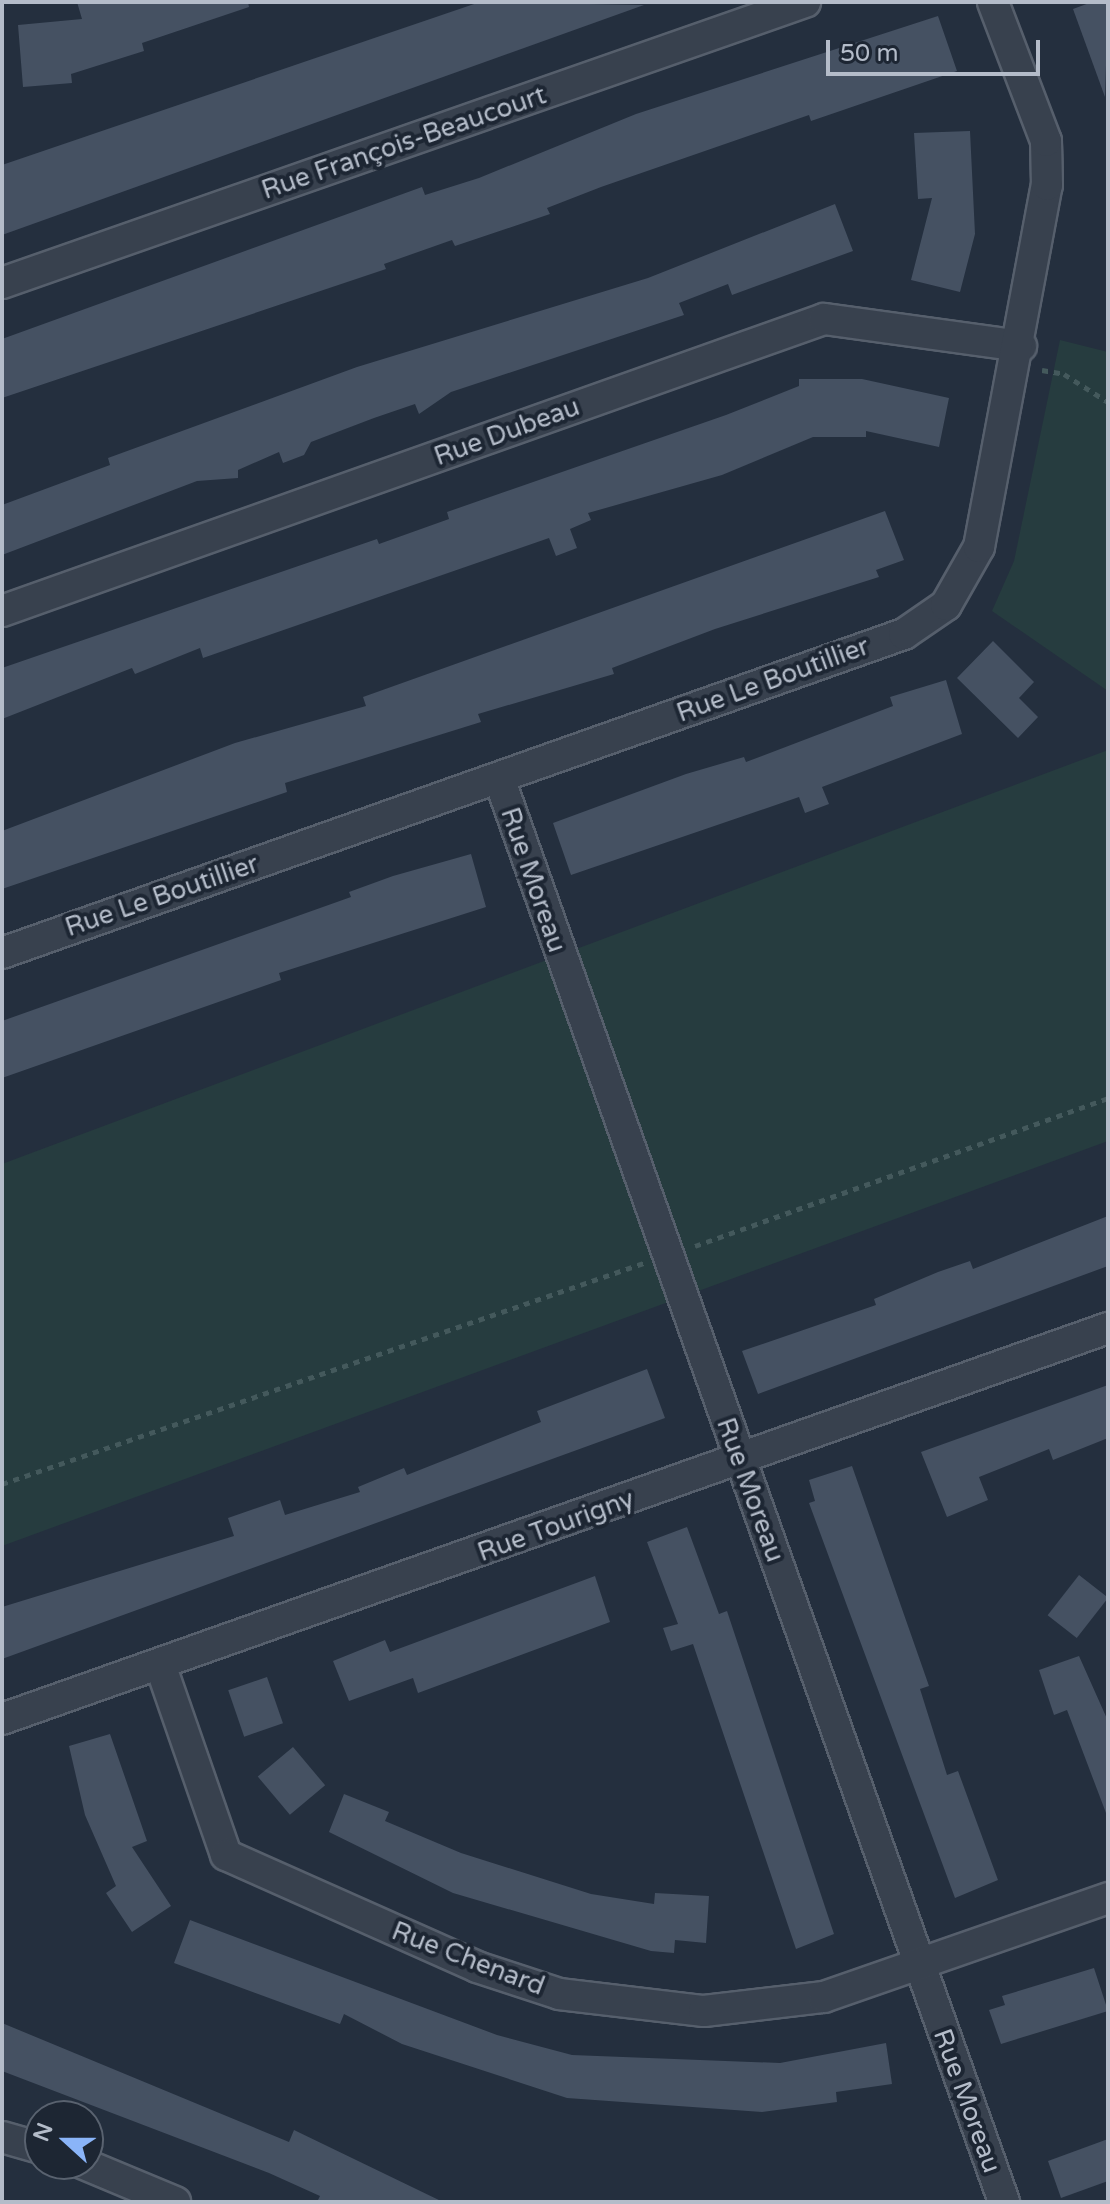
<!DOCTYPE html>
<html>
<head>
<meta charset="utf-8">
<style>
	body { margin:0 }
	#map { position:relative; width:1110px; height:2204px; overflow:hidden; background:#242f3e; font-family:"Varela Round",sans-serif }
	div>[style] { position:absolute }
	.green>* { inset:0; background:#263c3f }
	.building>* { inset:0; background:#455162; transform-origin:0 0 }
	.path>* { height:5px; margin-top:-2.5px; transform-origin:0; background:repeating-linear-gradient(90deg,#44595c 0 6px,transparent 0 12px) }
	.roads { filter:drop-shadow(2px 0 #565f6c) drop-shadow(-2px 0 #565f6c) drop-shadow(0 2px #565f6c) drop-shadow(0 -2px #565f6c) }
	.street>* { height:30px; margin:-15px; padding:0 15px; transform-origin:15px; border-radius:15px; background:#38414e }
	span { translate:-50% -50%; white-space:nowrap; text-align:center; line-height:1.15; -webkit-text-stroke:8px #1d2633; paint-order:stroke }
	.street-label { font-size:26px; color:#b4bcc9 }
	.frame { position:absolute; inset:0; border:4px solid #b4bcc9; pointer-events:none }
	.north { position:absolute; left:24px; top:2100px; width:80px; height:80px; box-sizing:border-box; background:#1d2633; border:2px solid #59626f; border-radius:50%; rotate:291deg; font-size:22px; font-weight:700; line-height:32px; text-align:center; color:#b4bcc9 }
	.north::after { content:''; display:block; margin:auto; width:28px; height:36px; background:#8ab4f8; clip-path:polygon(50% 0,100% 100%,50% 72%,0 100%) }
	.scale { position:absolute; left:826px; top:40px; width:214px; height:36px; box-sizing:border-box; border:4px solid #b4bcc9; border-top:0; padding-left:10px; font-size:24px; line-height:28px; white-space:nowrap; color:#b4bcc9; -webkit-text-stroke:6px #1d2633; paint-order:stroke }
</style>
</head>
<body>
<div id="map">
	<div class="green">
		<div style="clip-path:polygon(1060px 340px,1108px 352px,1108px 691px,992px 611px,1014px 561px)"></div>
		<div style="clip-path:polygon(1108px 750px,1108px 1141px,2px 1546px,2px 1164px)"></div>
	</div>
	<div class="building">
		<div style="clip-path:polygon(77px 2px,248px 2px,249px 7px,142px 43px,144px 51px,71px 74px,72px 83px,23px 87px,18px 25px,82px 19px)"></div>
		<div style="clip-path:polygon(480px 2px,644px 5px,2px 235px,2px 165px)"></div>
		<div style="clip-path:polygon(1092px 2px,1108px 2px,1105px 97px,1073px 9px)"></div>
		<div style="clip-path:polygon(938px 16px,957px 71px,811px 121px,809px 115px,601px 187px,547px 208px,550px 214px,455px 246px,452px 240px,384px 264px,386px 269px,2px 398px,2px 339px,422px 187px,425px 195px,479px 178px,636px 114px)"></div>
		<div style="clip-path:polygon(970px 131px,975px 234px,960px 292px,911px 280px,932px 198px,918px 199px,914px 133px)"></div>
		<div style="clip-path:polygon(835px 204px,853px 251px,732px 295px,728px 284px,679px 303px,684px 315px,451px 392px,419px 414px,415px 404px,374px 418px,311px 442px,304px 455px,283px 463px,279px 452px,238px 470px,238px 478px,197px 481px,2px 555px,2px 505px,110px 465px,108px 458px,357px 367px,648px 278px)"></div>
		<div style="clip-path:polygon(799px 379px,862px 379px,949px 398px,939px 447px,866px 431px,866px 437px,813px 437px,722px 475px,588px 513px,591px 520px,570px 529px,577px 548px,556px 556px,549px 538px,203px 658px,200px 648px,135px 674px,132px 668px,2px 719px,2px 668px,377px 539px,379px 544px,449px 519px,447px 512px,726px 415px,799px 386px)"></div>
		<div style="clip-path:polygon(885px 511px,904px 560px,876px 570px,879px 577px,715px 629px,612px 668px,614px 674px,478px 714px,481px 722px,285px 783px,287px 792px,2px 889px,2px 831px,235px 743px,366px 706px,363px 697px)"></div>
		<div style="clip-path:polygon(993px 641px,1034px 682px,1019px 698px,1038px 717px,1018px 738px,957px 678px)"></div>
		<div style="clip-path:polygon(946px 680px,962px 734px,822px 787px,829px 804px,805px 813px,799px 797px,571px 875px,553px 823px,686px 774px,744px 757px,746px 762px,893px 706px,890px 697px)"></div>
		<div style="clip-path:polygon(471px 854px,486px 907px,279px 973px,281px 980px,2px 1078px,2px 1021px,351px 897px,349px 892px,393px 876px)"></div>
		<div style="clip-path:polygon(1108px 1216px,1108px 1266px,758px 1394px,742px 1351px,876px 1305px,874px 1299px,938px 1272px,970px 1261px,973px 1269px)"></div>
		<div style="clip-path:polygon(647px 1369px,665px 1418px,2px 1659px,2px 1607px,234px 1536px,228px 1518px,280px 1500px,285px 1515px,360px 1492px,358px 1487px,404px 1468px,407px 1475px,541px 1422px,537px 1411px)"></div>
		<div style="clip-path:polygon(1108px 1385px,1108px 1438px,1053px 1460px,1049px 1449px,979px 1477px,988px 1500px,947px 1517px,921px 1452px)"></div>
		<div style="clip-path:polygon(852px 1466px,929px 1686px,920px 1689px,947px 1775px,958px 1771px,998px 1880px,955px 1898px,809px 1503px,815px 1501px,809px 1480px)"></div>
		<div style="clip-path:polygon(687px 1527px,719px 1614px,727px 1611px,834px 1934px,796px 1949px,693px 1644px,671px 1651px,663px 1628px,678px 1624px,647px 1542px)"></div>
		<div style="left:1079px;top:1575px;width:37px;height:51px;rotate:38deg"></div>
		<div style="clip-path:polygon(595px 1576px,610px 1622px,418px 1693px,413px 1678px,349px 1701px,333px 1661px,385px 1640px,390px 1652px)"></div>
		<div style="clip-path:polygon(1079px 1656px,1108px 1721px,1106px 1813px,1067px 1710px,1054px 1715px,1039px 1670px)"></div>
		<div style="left:267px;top:1677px;width:49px;height:41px;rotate:71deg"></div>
		<div style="clip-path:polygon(110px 1734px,147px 1841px,132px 1847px,171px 1906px,132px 1932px,106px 1893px,116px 1886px,85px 1815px,69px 1746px)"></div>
		<div style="left:293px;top:1747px;width:50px;height:46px;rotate:50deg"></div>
		<div style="clip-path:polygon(344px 1794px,389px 1812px,385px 1821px,461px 1853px,591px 1894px,654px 1904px,655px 1893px,709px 1896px,706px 1943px,675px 1940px,674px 1953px,651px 1951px,453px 1893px,329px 1832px)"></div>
		<div style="clip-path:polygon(190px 1920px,497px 2035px,572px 2055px,780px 2063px,886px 2043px,892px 2084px,836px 2092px,837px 2102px,762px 2112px,567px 2098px,402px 2044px,344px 2014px,340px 2024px,174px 1963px)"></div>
		<div style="clip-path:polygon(1094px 1968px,1108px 2011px,1001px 2044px,989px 2010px,1005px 2005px,1002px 1996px)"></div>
		<div style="clip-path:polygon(2px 2023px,289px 2142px,294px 2130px,443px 2202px,317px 2202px,320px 2196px,269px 2173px,2px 2071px)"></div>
		<div style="clip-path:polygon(1108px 2139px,1108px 2181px,1061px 2198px,1048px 2161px)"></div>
	</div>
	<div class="path">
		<div style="left:1042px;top:370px;width:22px;rotate:10deg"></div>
		<div style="left:1064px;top:374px;width:52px;rotate:32.5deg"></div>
		<div style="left:695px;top:1246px;width:439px;rotate:-19.7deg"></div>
		<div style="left:2px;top:1484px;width:679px;rotate:-19deg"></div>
	</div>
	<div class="roads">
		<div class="street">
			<div style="left:2px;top:283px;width:851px;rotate:-19.29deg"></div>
			<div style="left:2px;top:611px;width:872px;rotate:-19.56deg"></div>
			<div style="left:824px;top:319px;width:199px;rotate:7.8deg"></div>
			<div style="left:499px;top:778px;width:1511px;rotate:70.47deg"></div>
			<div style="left:2px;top:953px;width:957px;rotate:-19.48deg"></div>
			<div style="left:904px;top:634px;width:51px;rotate:-34.6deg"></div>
			<div style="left:946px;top:605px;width:67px;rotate:-60.4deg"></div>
			<div style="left:979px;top:547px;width:368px;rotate:-79.4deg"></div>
			<div style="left:1047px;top:185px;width:44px;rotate:-91.3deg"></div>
			<div style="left:1046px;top:141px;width:149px;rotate:-110.9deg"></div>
			<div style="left:161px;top:1667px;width:199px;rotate:70.9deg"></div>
			<div style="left:226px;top:1855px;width:275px;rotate:24deg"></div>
			<div style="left:477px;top:1967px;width:86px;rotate:18.2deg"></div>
			<div style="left:559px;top:1994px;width:146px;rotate:6.7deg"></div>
			<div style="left:704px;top:2011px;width:121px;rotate:-6.7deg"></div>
			<div style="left:824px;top:1997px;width:301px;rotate:-19.2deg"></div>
			<div style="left:2px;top:1719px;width:1173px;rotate:-19.47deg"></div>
			<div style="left:2px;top:2137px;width:40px;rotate:16deg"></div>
			<div style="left:84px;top:2164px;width:99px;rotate:22.7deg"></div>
		</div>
	</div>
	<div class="street-label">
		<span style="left:404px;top:143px;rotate:-19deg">Rue François-Beaucourt</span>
		<span style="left:507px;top:432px;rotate:-20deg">Rue Dubeau</span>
		<span style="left:773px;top:680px;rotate:-20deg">Rue Le Boutillier</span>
		<span style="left:533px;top:880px;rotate:71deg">Rue Moreau</span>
		<span style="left:162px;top:896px;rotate:-19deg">Rue Le Boutillier</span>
		<span style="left:750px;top:1490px;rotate:70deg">Rue Moreau</span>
		<span style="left:556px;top:1526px;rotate:-20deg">Rue Tourigny</span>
		<span style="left:468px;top:1959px;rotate:21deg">Rue Chenard</span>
		<span style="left:967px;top:2101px;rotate:70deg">Rue Moreau</span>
	</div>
	<div class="frame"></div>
	<div class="north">N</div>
	<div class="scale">50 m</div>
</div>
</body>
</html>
